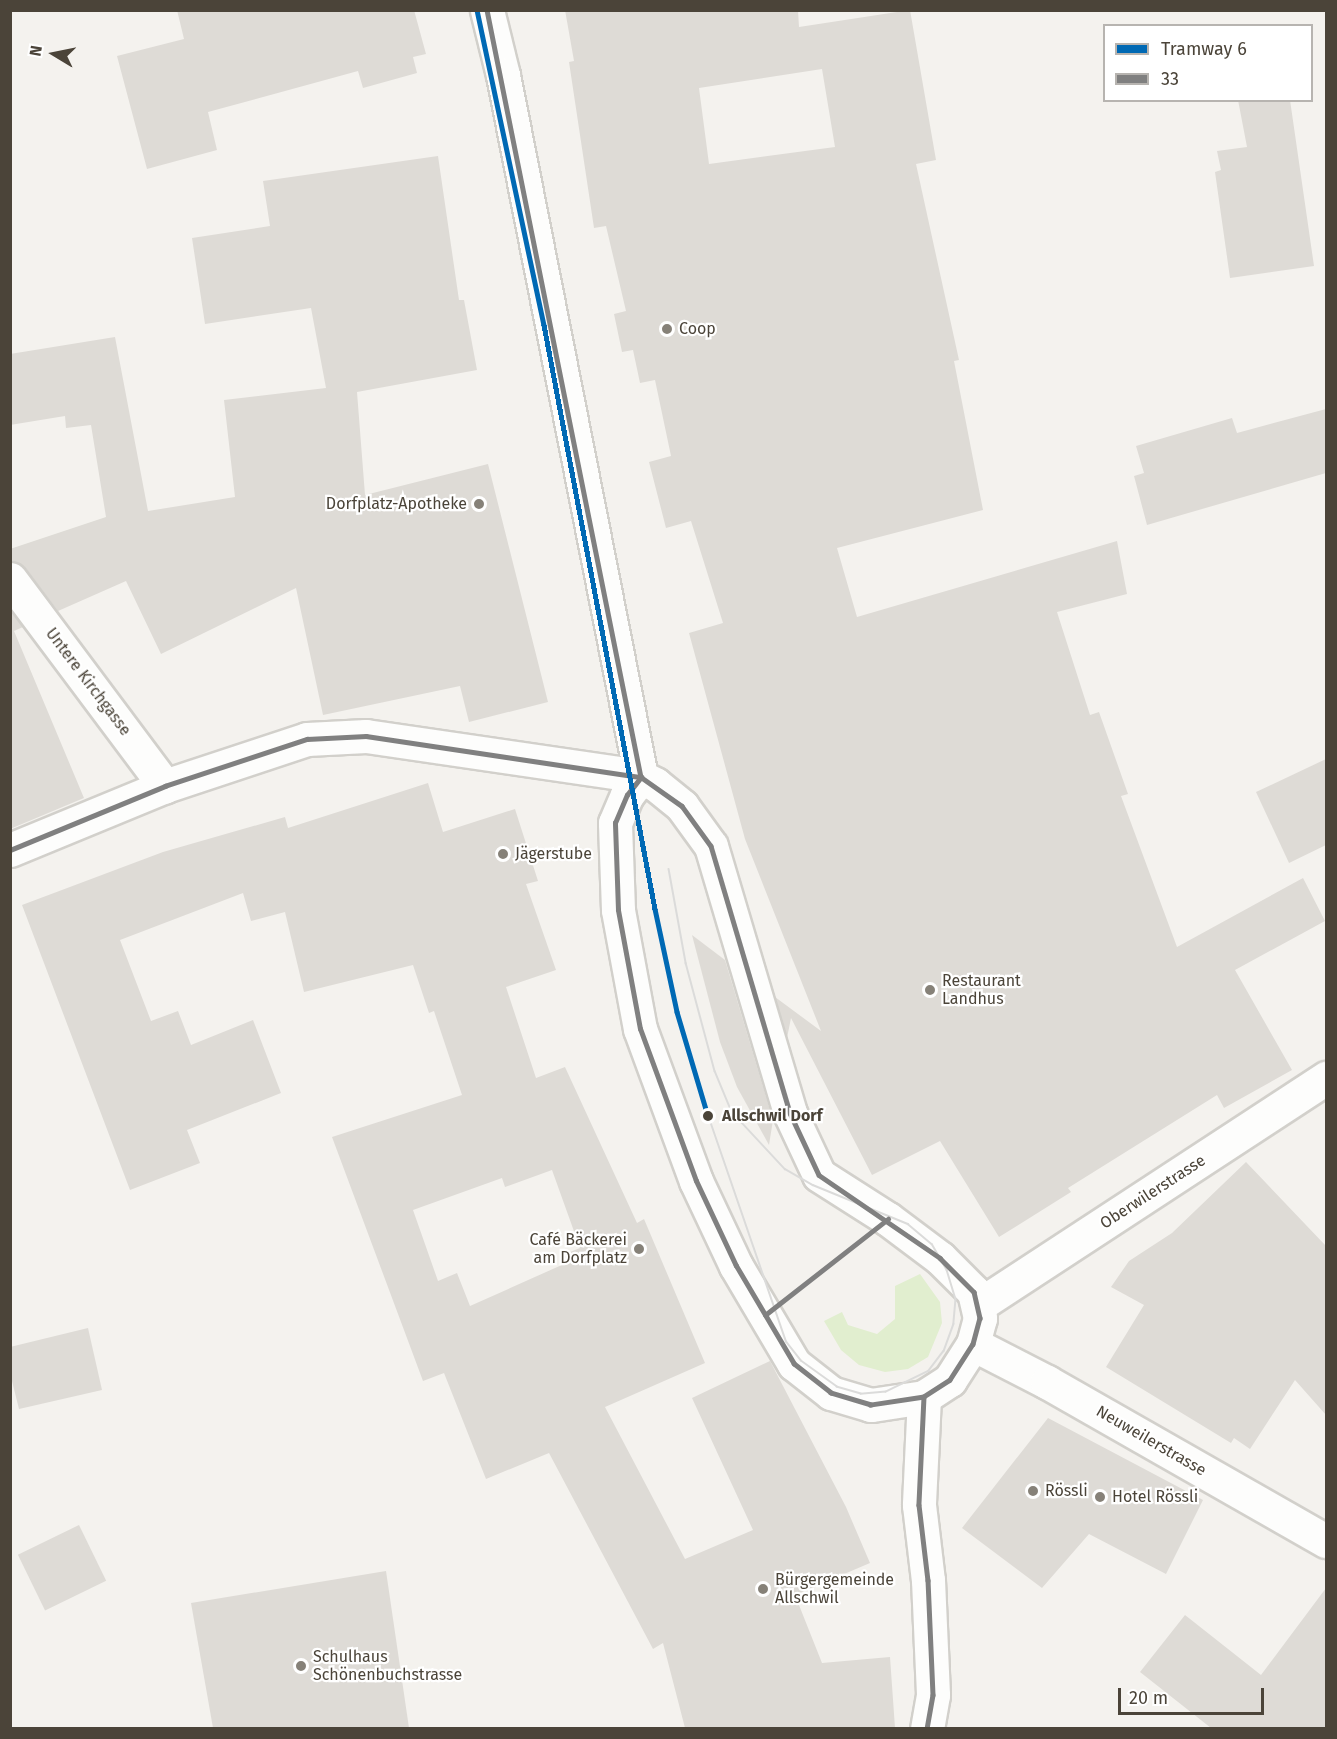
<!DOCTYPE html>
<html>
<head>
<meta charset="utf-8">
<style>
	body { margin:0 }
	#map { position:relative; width:1337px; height:1739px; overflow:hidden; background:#f4f2ee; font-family:"Fira Sans",sans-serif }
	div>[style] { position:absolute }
	.green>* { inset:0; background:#e1eecf }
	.building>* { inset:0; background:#dedbd6; transform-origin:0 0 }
	.roads { filter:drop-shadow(2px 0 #d2d0cb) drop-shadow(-2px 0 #d2d0cb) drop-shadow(0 2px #d2d0cb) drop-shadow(0 -2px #d2d0cb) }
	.minor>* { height:33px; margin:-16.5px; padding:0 16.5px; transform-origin:16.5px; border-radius:16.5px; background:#fdfdfc }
	.tram>* { height:1.5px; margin:-0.75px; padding:0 0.75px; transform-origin:0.75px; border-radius:0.75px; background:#dbdbda }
	.bus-1>* { height:4.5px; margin:-2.25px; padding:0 2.25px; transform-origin:2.25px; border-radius:2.25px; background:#808080 }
	.tram-1>* { height:4.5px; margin:-2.25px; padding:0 2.25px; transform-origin:2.25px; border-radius:2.25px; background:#0069b4 }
	.dots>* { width:16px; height:16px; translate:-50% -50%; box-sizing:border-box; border:3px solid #fff; border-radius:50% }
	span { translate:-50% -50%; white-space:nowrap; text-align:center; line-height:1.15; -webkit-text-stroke:4.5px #fff; paint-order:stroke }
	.poi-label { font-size:16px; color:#4b4439 }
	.left { translate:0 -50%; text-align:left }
	.right { translate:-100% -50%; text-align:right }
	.street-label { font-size:16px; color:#4b4439 }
	.stop-label { font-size:16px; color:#4b4439; font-weight:700 }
	.frame { position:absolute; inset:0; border:12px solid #4b4439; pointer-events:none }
	.legend { position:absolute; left:1103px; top:24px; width:210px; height:78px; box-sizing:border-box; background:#fff; border:2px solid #b7b4b0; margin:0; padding:8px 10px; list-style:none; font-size:18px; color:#4b4439 }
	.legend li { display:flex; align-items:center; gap:12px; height:30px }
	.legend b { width:30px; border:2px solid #b7b4b0 }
	.north { position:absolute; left:24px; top:24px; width:60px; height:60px; -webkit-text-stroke:4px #fff; paint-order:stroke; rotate:280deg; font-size:16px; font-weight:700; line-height:24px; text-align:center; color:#4b4439 }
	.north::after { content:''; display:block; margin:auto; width:21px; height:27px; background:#4b4439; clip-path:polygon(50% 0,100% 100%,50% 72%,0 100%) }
	.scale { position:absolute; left:1118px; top:1688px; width:146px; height:27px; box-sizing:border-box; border:3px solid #4b4439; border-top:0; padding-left:8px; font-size:18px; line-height:21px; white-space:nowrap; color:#4b4439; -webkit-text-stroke:4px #fff; paint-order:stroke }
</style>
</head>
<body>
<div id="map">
	<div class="green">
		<div style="clip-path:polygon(920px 1274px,940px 1302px,942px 1323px,928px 1357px,908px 1369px,885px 1372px,859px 1365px,841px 1350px,824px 1321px,842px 1312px,848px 1325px,877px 1334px,895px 1319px,895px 1286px)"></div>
	</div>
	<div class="building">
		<div style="clip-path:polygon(177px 10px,414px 10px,426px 54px,413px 57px,417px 73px,363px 88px,358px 71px,208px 112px,217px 150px,147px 169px,117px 56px,184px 39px)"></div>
		<div style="clip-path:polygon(evenodd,565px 10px,798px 10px,799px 27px,910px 10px,936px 160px,916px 164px,959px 360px,954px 361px,983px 510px,837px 548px,857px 617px,1117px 541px,1127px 594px,1057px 612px,1090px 715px,1099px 712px,1128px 794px,1121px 796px,1177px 947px,1303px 878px,1325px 921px,1235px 970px,1292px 1070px,1224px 1108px,1217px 1095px,1068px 1188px,1071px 1192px,999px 1237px,940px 1141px,872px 1175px,791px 1018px,787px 1038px,775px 997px,821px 1031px,745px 839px,689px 633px,723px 623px,691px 521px,666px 528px,649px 462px,671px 456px,655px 380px,640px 383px,633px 350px,622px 352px,614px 314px,626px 311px,606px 226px,594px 228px,569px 62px,574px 61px,565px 10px,822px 69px,835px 147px,709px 164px,699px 88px,822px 69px)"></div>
		<div style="clip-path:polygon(1238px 100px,1290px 100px,1314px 266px,1230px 278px,1215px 172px,1221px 170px,1217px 151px,1247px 147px)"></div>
		<div style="clip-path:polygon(438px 156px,459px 300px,464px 300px,477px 370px,357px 392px,365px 495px,488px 464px,548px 702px,469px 722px,460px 686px,323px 715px,296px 588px,161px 654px,126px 581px,58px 611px,25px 568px,10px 561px,10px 549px,106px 517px,91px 425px,66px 428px,65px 416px,10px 425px,10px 354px,115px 337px,148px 511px,235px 497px,224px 400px,326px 388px,311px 308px,205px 324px,192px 238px,270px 226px,263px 181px)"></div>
		<div style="clip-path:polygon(1326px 409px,1326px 473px,1147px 525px,1134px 476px,1144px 473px,1136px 446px,1232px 418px,1237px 433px)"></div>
		<div style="clip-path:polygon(10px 611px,23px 627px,14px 631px,84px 798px,10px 829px)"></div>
		<div style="clip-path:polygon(1326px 759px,1326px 845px,1289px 863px,1256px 792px)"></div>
		<div style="clip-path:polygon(evenodd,428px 783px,443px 832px,515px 809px,538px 881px,526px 884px,556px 970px,506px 987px,536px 1078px,565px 1067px,637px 1223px,644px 1219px,705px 1363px,605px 1407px,685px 1559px,753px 1530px,692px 1398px,770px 1361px,846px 1507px,870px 1563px,795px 1595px,822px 1663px,890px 1657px,895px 1728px,685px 1728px,663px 1643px,653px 1649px,549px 1453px,486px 1479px,444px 1373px,423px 1381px,332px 1137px,462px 1095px,434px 1011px,429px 1013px,413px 965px,304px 992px,285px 912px,251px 921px,243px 893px,120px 940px,151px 1021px,178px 1011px,191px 1045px,253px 1020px,281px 1093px,187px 1130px,200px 1163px,130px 1190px,22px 905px,163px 852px,285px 817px,288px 828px,428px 783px,552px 1170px,580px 1248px,560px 1256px,564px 1264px,470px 1306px,457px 1273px,438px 1281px,413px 1210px,502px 1178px,505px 1187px,552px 1170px)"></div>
		<div style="clip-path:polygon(692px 935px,725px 960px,773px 1120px,769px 1145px,737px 1087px,720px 1042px)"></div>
		<div style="clip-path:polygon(1246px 1162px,1326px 1246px,1326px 1415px,1295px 1380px,1250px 1449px,1234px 1438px,1231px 1443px,1106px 1367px,1144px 1305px,1111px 1287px,1129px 1261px,1172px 1233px)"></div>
		<div style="clip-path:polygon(88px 1328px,102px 1390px,19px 1409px,10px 1373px,10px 1347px)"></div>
		<div style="clip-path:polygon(1048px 1418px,1203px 1500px,1166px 1574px,1089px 1534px,1042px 1588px,962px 1528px)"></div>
		<div style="left:79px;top:1525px;width:62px;height:68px;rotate:64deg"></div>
		<div style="clip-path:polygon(386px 1571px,409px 1728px,213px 1728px,191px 1603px)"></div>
		<div style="clip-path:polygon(1326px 1588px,1326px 1728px,1211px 1728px,1140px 1672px,1185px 1615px,1261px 1675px)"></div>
	</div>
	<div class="roads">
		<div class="minor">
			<div style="left:487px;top:10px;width:67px;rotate:76.2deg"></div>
			<div style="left:503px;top:75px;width:715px;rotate:78.88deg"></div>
			<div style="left:10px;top:579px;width:259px;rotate:53.2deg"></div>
			<div style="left:10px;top:850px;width:168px;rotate:-22.4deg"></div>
			<div style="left:165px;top:786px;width:150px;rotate:-18.3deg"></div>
			<div style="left:307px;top:739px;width:59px;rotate:-2.9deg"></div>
			<div style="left:366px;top:736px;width:270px;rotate:8.3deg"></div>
			<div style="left:633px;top:775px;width:8px;rotate:14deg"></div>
			<div style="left:641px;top:777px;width:16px;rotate:27deg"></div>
			<div style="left:655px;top:784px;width:35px;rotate:39deg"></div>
			<div style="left:682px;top:806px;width:49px;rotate:54.1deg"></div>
			<div style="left:711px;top:846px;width:278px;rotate:73.5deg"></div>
			<div style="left:790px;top:1113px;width:68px;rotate:64.9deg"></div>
			<div style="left:819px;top:1175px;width:82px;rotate:32.5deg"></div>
			<div style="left:888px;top:1219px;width:65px;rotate:36.9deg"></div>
			<div style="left:940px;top:1258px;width:48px;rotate:45deg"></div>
			<div style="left:974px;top:1292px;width:27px;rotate:77deg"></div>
			<div style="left:980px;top:1318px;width:27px;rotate:105deg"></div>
			<div style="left:973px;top:1344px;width:43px;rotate:122.6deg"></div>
			<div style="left:950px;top:1380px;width:31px;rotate:147deg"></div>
			<div style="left:924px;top:1397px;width:54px;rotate:171.4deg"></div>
			<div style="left:871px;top:1405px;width:42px;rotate:-163.3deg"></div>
			<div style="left:831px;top:1393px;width:47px;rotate:-141.9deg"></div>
			<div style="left:794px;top:1364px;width:114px;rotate:-120.6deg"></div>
			<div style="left:736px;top:1266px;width:94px;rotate:-115.2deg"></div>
			<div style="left:696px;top:1181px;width:162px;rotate:-110.2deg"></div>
			<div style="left:640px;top:1029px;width:121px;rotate:-100.5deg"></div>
			<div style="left:618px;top:910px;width:87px;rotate:-92deg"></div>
			<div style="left:615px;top:823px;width:30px;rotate:-67deg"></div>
			<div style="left:627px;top:795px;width:23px;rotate:-52deg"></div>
			<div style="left:979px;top:1305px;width:415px;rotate:-33.2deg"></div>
			<div style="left:973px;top:1344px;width:83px;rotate:27.2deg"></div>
			<div style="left:1047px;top:1382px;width:321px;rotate:29.7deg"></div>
			<div style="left:924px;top:1397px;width:108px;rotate:92.7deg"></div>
			<div style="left:919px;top:1505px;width:76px;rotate:83.2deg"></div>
			<div style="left:928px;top:1580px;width:115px;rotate:87.5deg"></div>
			<div style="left:933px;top:1695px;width:34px;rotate:100deg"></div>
		</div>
	</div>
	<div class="tram">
		<div style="left:669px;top:869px;width:96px;rotate:79.7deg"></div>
		<div style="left:686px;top:963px;width:112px;rotate:75deg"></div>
		<div style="left:715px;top:1071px;width:44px;rotate:67.5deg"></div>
		<div style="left:732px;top:1112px;width:78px;rotate:47.1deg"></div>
		<div style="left:785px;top:1169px;width:32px;rotate:30deg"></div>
		<div style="left:813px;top:1185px;width:103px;rotate:22.3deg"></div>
		<div style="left:908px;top:1224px;width:31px;rotate:40deg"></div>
		<div style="left:932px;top:1244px;width:30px;rotate:60deg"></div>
		<div style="left:947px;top:1270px;width:30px;rotate:73deg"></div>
		<div style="left:956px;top:1299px;width:25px;rotate:95deg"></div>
		<div style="left:954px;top:1324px;width:29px;rotate:110deg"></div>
		<div style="left:944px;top:1351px;width:25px;rotate:127deg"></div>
		<div style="left:929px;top:1371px;width:48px;rotate:154deg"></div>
		<div style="left:886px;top:1392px;width:25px;rotate:175deg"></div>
		<div style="left:861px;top:1394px;width:25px;rotate:-164deg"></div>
		<div style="left:837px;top:1387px;width:44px;rotate:-144.2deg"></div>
		<div style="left:801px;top:1361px;width:24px;rotate:-128deg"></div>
		<div style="left:786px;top:1342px;width:239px;rotate:-109deg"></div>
	</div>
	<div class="bus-1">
		<div style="left:487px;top:10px;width:782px;rotate:78.65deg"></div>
		<div style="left:641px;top:777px;width:50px;rotate:35.3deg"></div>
		<div style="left:682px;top:806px;width:49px;rotate:54.1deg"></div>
		<div style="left:711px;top:846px;width:278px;rotate:73.5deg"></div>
		<div style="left:790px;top:1113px;width:68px;rotate:64.9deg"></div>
		<div style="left:819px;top:1175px;width:147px;rotate:34.4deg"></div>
		<div style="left:940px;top:1258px;width:48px;rotate:45deg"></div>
		<div style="left:974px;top:1292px;width:27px;rotate:77deg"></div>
		<div style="left:980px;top:1318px;width:27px;rotate:105deg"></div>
		<div style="left:973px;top:1344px;width:43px;rotate:122.6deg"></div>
		<div style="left:950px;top:1380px;width:31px;rotate:147deg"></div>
		<div style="left:924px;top:1397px;width:54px;rotate:171.4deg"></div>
		<div style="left:871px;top:1405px;width:42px;rotate:-163.3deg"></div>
		<div style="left:831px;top:1393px;width:47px;rotate:-141.9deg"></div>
		<div style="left:794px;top:1364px;width:114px;rotate:-120.6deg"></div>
		<div style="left:736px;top:1266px;width:94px;rotate:-115.2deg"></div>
		<div style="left:696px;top:1181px;width:162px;rotate:-110.2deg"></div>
		<div style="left:640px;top:1029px;width:121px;rotate:-100.5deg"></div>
		<div style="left:618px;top:910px;width:87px;rotate:-92deg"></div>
		<div style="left:615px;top:823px;width:30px;rotate:-67deg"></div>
		<div style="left:627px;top:795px;width:23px;rotate:-52deg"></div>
		<div style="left:10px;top:850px;width:168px;rotate:-22.4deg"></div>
		<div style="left:165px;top:786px;width:150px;rotate:-18.3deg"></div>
		<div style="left:307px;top:739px;width:59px;rotate:-2.9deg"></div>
		<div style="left:366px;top:736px;width:278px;rotate:8.5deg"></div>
		<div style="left:765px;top:1315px;width:156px;rotate:-38deg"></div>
		<div style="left:924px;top:1397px;width:108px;rotate:92.7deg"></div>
		<div style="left:919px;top:1505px;width:76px;rotate:83.2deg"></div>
		<div style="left:928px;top:1580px;width:115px;rotate:87.5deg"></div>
		<div style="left:933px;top:1695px;width:34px;rotate:100deg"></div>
	</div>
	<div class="tram-1">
		<div style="left:477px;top:10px;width:322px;rotate:78deg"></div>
		<div style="left:544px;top:325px;width:594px;rotate:79.24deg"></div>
		<div style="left:655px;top:909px;width:105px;rotate:77.9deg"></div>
		<div style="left:677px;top:1012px;width:109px;rotate:73.4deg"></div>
	</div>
	<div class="dots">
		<div style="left:667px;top:329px;background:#868178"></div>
		<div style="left:479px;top:504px;background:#868178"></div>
		<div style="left:503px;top:854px;background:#868178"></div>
		<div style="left:930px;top:990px;background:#868178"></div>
		<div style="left:708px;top:1116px;background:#4b4439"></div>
		<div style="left:639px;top:1249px;background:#868178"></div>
		<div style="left:1033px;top:1491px;background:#868178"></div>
		<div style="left:1100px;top:1497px;background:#868178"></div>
		<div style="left:763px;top:1589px;background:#868178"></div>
		<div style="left:301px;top:1666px;background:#868178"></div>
	</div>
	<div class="poi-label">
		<span class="left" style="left:679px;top:329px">Coop</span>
		<span class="right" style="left:467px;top:504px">Dorfplatz-Apotheke</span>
		<span class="left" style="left:515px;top:854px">Jägerstube</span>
		<span class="left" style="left:942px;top:990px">Restaurant<br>Landhus</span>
		<span class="right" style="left:627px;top:1249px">Café Bäckerei<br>am Dorfplatz</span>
		<span class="left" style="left:1045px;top:1491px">Rössli</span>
		<span class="left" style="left:1112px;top:1497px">Hotel Rössli</span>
		<span class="left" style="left:775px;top:1589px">Bürgergemeinde<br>Allschwil</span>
		<span class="left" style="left:313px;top:1666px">Schulhaus<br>Schönenbuchstrasse</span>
	</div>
	<div class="street-label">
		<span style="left:88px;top:682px;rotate:53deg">Untere Kirchgasse</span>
		<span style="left:1153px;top:1192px;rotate:-33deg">Oberwilerstrasse</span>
		<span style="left:1151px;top:1441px;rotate:30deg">Neuweilerstrasse</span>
	</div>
	<div class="stop-label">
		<span class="left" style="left:722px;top:1116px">Allschwil Dorf</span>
	</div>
	<div class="frame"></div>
	<ul class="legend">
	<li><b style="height:8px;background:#0069b4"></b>Tramway 6</li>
	<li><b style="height:8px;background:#808080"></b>33</li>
	</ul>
	<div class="north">N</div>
	<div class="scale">20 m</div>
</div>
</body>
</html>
